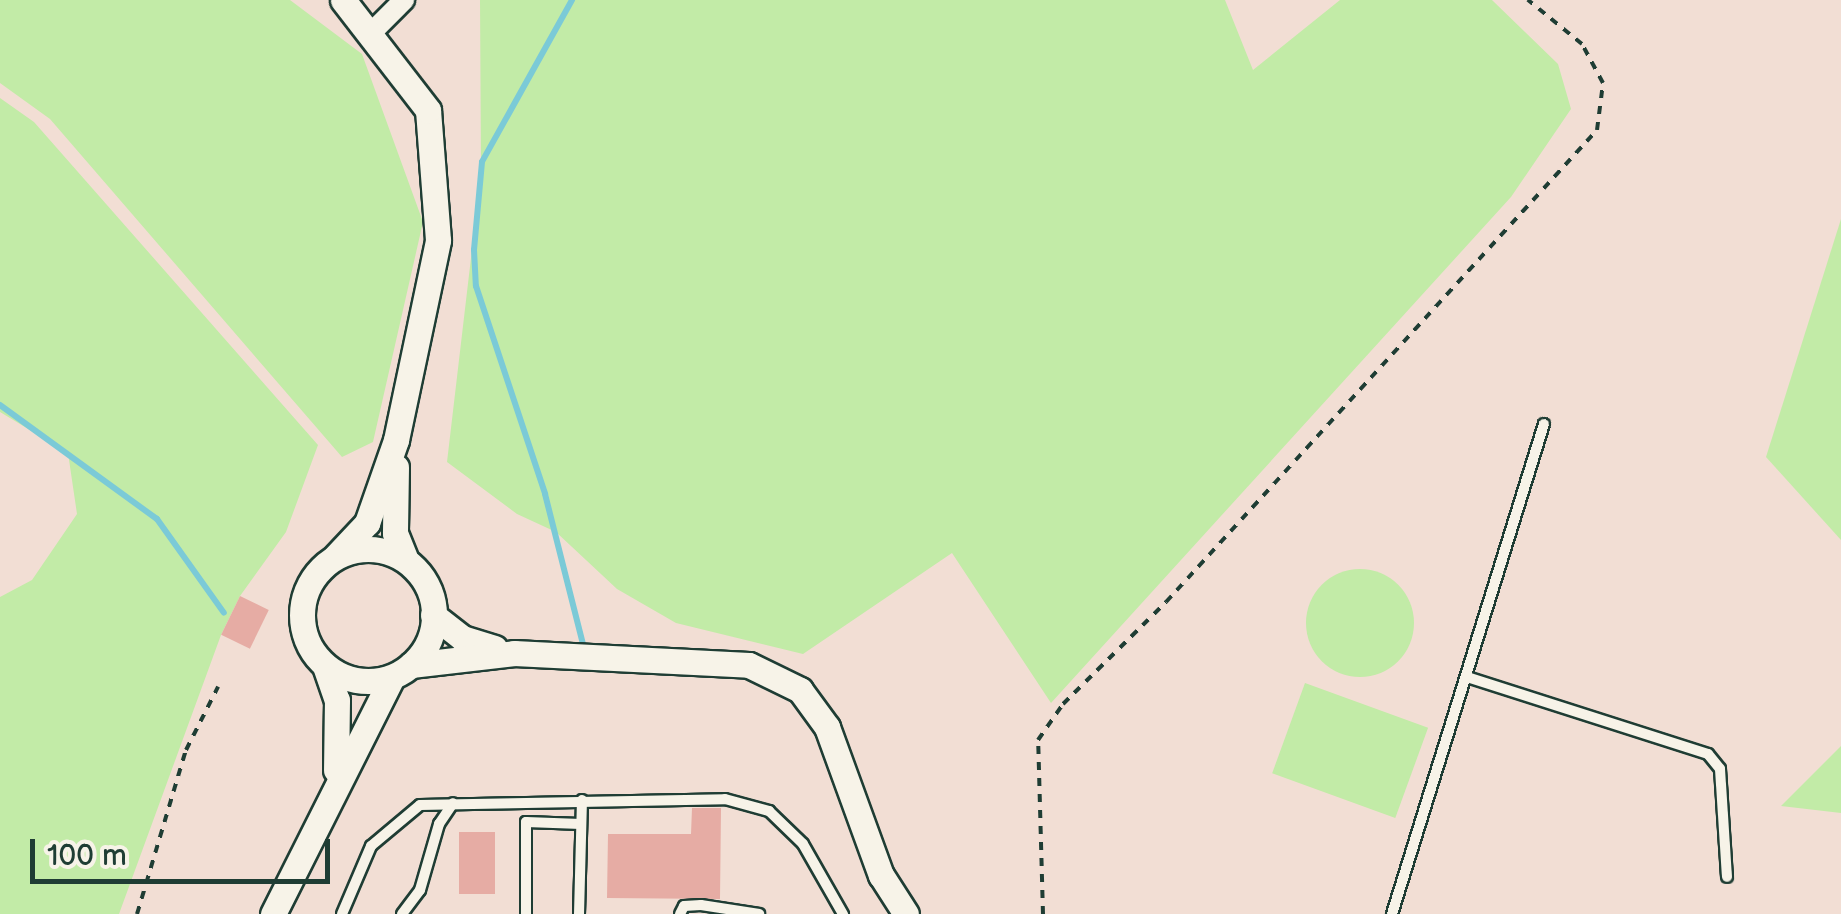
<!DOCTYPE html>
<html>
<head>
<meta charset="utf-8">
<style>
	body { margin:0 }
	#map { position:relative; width:1841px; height:914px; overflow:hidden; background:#f2ded4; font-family:"Balsamiq Sans",sans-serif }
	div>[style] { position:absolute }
	.green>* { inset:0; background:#c2eba7; transform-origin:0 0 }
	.round { border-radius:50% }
	.stream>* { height:6px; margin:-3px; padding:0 3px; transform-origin:3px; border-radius:3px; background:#7bcad7 }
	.building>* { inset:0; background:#e6aca4; transform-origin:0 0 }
	.path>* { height:4px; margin-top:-2px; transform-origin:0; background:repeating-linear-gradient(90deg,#1f3d34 0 8px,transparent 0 16px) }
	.roads { filter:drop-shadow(2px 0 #1f3d34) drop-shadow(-2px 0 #1f3d34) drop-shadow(0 2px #1f3d34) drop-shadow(0 -2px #1f3d34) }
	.service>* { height:10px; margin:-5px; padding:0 5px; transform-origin:5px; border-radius:5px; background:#f7f3e8 }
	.minor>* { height:20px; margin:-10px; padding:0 10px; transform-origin:10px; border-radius:10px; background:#f7f3e8 }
	.tertiary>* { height:25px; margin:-12.5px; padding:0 12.5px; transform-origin:12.5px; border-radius:12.5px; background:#f7f3e8 }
	.tertiary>.ring { margin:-12.5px; padding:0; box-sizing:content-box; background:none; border:25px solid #f7f3e8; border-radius:50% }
	span { translate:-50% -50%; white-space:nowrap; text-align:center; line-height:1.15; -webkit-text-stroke:8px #f7f3e8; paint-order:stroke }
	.scale { position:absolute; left:30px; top:839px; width:300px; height:45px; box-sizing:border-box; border:5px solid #1f3d34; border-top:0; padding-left:12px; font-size:30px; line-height:35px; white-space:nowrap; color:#1f3d34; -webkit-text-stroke:8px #f7f3e8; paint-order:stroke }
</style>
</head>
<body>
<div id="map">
	<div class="green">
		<div style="clip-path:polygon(0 0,290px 0,362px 54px,423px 222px,373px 442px,342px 457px,50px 119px,0 83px)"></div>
		<div style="clip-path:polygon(480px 0,1225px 0,1253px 70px,1340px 0,1492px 0,1558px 64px,1571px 109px,1511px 197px,1051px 703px,952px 553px,803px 654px,676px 623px,617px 589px,556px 532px,517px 514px,447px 462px,481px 173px)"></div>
		<div style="clip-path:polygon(0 98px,34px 122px,318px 445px,286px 532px,240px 596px,221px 635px,119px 914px,0 914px,0 597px,32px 580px,77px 514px,68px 453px,0 412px)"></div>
		<div style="clip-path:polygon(1841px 219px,1841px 540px,1766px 457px)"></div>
		<div class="round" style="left:1306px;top:569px;width:108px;height:108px"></div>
		<div style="left:1305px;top:683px;width:131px;height:96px;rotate:20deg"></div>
		<div style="clip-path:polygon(1841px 746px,1841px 813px,1781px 806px)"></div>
	</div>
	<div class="stream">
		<div style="left:572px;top:0;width:185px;rotate:119.1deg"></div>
		<div style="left:482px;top:162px;width:88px;rotate:95.2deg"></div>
		<div style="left:474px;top:250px;width:36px;rotate:87deg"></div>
		<div style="left:476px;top:286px;width:219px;rotate:71.6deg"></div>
		<div style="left:545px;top:494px;width:155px;rotate:75.8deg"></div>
		<div style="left:0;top:405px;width:194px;rotate:36deg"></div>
		<div style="left:157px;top:519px;width:115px;rotate:54.5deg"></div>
	</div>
	<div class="building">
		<div style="left:240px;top:596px;width:32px;height:43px;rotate:26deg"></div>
		<div style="clip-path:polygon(692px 808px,721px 808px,720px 899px,607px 898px,608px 834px,691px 834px)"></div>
		<div style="left:459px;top:832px;width:36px;height:62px"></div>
	</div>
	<div class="path">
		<div style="left:137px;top:914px;width:171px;rotate:-73.4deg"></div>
		<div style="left:186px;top:750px;width:71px;rotate:-63.1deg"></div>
		<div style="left:1043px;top:914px;width:174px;rotate:-91.6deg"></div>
		<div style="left:1038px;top:740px;width:44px;rotate:-55.2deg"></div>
		<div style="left:1063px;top:704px;width:145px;rotate:-44.7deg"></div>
		<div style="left:1166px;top:602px;width:639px;rotate:-47.6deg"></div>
		<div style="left:1597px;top:130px;width:47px;rotate:-82.7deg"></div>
		<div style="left:1603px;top:83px;width:44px;rotate:-118.3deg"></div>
		<div style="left:1582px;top:44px;width:70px;rotate:-140.8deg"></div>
	</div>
	<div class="roads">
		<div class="service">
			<div style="left:1467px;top:677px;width:253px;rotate:17.7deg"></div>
			<div style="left:1708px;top:754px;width:19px;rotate:51deg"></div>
			<div style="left:1720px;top:769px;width:108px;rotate:86.3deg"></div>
			<div style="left:342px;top:914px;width:74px;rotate:-66.9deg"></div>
			<div style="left:371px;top:846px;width:64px;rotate:-39.9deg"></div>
			<div style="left:420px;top:805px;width:305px;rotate:-1.1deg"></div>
			<div style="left:725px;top:799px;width:46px;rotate:15.3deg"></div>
			<div style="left:769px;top:811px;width:47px;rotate:44.1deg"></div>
			<div style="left:803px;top:844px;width:81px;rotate:60.3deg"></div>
			<div style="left:402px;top:914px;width:30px;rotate:-53deg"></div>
			<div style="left:420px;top:890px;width:69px;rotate:-73.9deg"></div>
			<div style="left:439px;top:824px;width:25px;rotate:-56deg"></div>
			<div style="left:526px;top:914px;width:92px;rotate:-90deg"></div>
			<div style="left:526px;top:822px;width:55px;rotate:2.1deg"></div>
			<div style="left:579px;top:914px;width:114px;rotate:-88.5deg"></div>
			<div style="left:680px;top:914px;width:9px;rotate:-63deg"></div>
			<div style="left:684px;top:906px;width:17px;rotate:-3deg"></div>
			<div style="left:701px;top:905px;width:59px;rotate:8.8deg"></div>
			<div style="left:1392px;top:914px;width:513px;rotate:-72.77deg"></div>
		</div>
		<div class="minor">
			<div style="left:371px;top:33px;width:47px;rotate:-45deg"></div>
		</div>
		<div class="tertiary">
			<div style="left:396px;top:467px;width:66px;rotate:90.9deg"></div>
			<div style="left:395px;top:533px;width:29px;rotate:68deg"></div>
			<div class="ring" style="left:302px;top:549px;width:107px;height:107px"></div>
			<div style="left:335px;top:557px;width:47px;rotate:-46.7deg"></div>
			<div style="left:367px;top:523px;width:88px;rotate:-70.7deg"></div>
			<div style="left:396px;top:440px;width:204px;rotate:-78.1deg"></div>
			<div style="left:438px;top:240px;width:130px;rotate:-94.4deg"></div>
			<div style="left:428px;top:110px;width:139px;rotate:-127.7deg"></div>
			<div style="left:433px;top:615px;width:37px;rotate:38deg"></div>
			<div style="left:462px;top:638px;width:34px;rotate:17deg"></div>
			<div style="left:411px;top:665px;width:104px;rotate:-6.6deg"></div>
			<div style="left:514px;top:653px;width:235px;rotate:2.9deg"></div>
			<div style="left:749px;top:665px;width:57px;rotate:26.1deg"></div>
			<div style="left:800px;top:690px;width:46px;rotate:53.9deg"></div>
			<div style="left:827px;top:727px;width:158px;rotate:70deg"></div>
			<div style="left:881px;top:875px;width:46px;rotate:57.3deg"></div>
			<div style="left:325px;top:666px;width:36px;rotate:71deg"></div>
			<div style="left:337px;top:700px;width:70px;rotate:90.8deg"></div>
			<div style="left:273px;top:914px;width:265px;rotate:-63.3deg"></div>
		</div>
	</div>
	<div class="scale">100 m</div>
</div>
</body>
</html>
